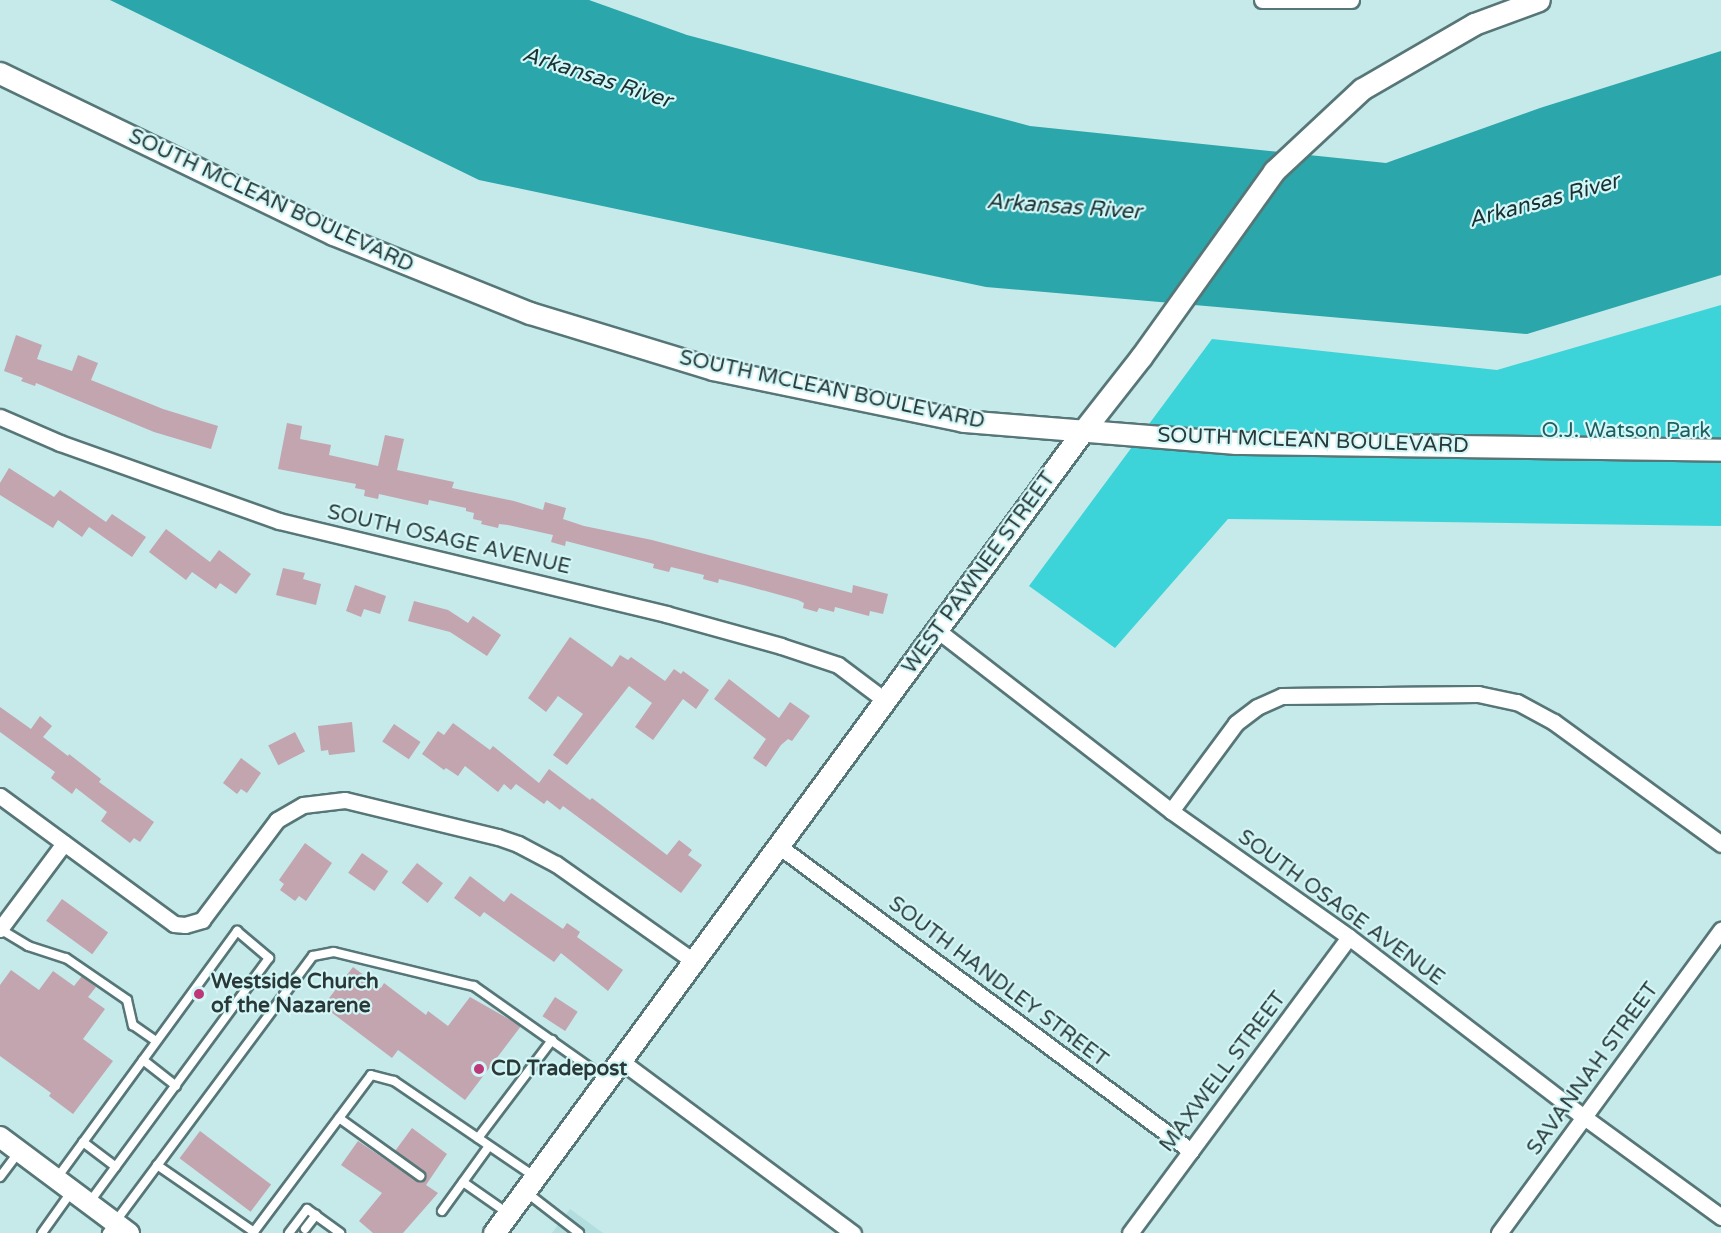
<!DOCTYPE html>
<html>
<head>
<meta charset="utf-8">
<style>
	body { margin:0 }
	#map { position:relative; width:1721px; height:1233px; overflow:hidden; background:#c6e9e9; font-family:"Varela Round",sans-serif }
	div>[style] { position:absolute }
	.built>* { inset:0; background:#b2dee0 }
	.green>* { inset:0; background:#3cd4d8 }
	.water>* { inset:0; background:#2ba6aa }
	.building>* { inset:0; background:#c2a5af; transform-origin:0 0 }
	.roads { filter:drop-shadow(2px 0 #577677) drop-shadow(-2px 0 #577677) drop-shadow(0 2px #577677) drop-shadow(0 -2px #577677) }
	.service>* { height:8px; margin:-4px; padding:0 4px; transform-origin:4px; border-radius:4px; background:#fff }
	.minor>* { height:15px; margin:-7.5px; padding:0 7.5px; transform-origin:7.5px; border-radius:7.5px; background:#fff }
	.tertiary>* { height:20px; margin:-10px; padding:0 10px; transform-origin:10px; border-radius:10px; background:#fff }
	.secondary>* { height:21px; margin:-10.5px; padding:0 10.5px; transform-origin:10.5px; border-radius:10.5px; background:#fff }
	.dots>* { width:16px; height:16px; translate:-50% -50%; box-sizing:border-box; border:3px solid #d3f6f7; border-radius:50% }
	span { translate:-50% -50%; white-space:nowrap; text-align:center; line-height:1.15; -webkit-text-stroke:4.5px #d3f6f7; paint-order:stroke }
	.street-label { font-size:21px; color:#2a3838 }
	.park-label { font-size:21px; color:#1e5e60 }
	.poi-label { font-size:21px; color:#2a3838; font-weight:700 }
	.left { translate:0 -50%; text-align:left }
	.water-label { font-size:22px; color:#183233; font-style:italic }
</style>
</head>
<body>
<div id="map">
	<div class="built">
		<div style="clip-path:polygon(570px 1209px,603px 1233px,552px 1233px)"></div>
	</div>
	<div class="green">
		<div style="clip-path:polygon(1721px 305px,1721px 526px,1228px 519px,1115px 648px,1029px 586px,1212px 339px,1497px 370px)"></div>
	</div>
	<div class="water">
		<div style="clip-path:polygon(110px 0,589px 0,687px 35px,1030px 126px,1386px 163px,1540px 108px,1721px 51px,1721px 275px,1527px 334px,986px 287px,479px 180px)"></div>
	</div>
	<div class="building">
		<div style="clip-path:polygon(16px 335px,42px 345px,37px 359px,72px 371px,78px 355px,98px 363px,91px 380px,163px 409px,218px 426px,211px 449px,154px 432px,36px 383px,35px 386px,21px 381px,23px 378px,4px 371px)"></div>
		<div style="clip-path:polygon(287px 423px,302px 426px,300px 439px,331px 445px,329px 455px,378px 466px,385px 435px,404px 439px,397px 470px,454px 482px,452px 488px,514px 501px,543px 510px,545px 502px,566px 508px,563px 519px,584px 526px,652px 540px,852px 593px,853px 585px,888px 594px,883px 614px,870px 611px,869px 616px,835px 607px,834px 612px,819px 608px,817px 612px,803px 608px,804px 603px,798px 600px,747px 586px,719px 579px,718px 583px,703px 579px,704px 575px,671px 567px,669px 572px,653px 568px,654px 564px,566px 541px,565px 546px,551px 542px,553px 535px,508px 525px,499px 524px,498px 528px,481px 524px,482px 521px,473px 519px,474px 513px,466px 511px,466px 508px,429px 500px,428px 505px,379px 494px,378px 499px,364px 496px,365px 490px,355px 488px,356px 484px,278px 469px)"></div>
		<div style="clip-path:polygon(9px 468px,54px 497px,60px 490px,106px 522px,112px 514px,146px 537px,132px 557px,89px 527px,82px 537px,58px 520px,53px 528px,0 495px,0 483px)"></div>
		<div style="clip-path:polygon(166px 529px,210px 562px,219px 550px,251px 574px,236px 594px,220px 583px,216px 589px,192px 572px,186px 580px,149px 552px)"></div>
		<div style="clip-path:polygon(283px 568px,305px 573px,303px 579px,321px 584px,316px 605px,276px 595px)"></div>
		<div style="clip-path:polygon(355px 585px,386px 596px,380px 614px,364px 609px,361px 617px,346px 611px)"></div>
		<div style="clip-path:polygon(414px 601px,448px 610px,468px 623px,473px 616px,501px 635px,487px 656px,450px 632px,408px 621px)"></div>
		<div style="clip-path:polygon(570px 637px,612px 667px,620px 655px,628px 660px,631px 657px,665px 681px,674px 669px,681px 674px,683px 671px,709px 690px,696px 709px,683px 699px,653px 740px,635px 727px,652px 703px,629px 686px,567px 765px,553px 755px,583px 714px,558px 696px,546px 712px,528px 698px)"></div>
		<div style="clip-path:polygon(729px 679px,779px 718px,790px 702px,810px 716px,792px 741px,788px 739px,781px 745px,766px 767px,753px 758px,766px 739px,714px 699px)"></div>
		<div style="clip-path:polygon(0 707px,31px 729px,40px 716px,52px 726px,43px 737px,68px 756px,69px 754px,101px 779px,99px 782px,154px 822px,140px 842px,134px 838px,130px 843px,101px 821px,107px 812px,76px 788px,72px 794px,51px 778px,55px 772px,0 732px)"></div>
		<div style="clip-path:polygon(352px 722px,355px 752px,329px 755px,328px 750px,321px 751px,318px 726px)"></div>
		<div style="clip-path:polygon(453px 723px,490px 750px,493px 746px,539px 783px,549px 769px,590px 800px,592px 798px,667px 855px,679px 840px,692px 850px,688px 855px,702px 865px,681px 893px,563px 806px,560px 810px,547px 800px,544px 804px,516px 784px,511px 790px,504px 784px,498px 792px,465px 766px,458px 776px,446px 768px,444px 770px,422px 754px,438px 731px,444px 735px)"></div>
		<div style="left:394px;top:724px;width:32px;height:21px;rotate:34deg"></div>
		<div style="left:295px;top:732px;width:22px;height:30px;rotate:63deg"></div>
		<div style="clip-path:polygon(241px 758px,261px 773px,247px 793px,241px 789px,237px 794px,223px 783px)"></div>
		<div style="clip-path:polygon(305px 843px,332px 863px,306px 901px,299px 896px,295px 901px,280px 890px,284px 884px,279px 880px)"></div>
		<div style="left:362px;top:853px;width:32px;height:24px;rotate:35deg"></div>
		<div style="left:417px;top:863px;width:33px;height:25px;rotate:38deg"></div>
		<div style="clip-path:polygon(470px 876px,504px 902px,511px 893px,563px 929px,567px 923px,580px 932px,577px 937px,623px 970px,608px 991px,561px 953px,554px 962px,484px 912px,480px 917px,454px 898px)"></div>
		<div style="left:62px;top:899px;width:57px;height:27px;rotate:36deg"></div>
		<div style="clip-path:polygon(353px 967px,381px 988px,384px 983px,426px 1015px,428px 1011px,448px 1026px,470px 997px,521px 1026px,465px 1100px,398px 1050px,392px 1058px,323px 1006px)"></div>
		<div style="clip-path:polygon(11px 970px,39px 990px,53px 971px,74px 986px,82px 976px,96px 987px,88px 997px,105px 1009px,83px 1039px,113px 1061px,73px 1114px,49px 1096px,51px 1093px,0 1056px,0 985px)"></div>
		<div style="left:555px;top:997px;width:27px;height:23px;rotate:33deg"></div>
		<div style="clip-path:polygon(412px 1128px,447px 1154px,426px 1185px,438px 1193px,403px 1233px,373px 1233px,359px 1221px,382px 1193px,341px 1165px,358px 1141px,417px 1181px,423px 1181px,426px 1176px,424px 1172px,395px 1151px)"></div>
		<div style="left:200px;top:1131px;width:89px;height:34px;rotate:37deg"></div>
	</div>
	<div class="roads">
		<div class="service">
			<div style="left:0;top:929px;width:33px;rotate:31deg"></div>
			<div style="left:28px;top:946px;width:40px;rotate:18deg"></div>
			<div style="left:66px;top:958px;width:74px;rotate:34.5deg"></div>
			<div style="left:127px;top:1000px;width:26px;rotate:77deg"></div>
			<div style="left:133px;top:1025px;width:28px;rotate:35deg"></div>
			<div style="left:143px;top:1060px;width:42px;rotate:38.2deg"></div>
			<div style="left:339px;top:1118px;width:100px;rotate:35.6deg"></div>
			<div style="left:478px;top:1138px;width:123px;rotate:-52.9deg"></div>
			<div style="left:83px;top:1142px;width:41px;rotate:37.1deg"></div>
			<div style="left:157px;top:1165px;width:118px;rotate:34.6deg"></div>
			<div style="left:0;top:1177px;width:31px;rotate:-53deg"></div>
			<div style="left:57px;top:1178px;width:306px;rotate:-53.9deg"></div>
			<div style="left:237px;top:931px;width:42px;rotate:40.2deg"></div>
			<div style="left:269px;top:958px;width:303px;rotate:126.3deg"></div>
			<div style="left:463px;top:1182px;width:52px;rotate:34.9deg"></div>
			<div style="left:526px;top:1192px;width:67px;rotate:37.7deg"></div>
			<div style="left:442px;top:1211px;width:80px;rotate:-54.1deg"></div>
			<div style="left:305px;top:1229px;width:18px;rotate:-52deg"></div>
			<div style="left:42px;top:1233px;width:52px;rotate:-54.5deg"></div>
			<div style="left:107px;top:1233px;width:345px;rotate:-53.4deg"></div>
			<div style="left:313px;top:956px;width:21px;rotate:-11deg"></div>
			<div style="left:334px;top:952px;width:144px;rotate:13.7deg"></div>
			<div style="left:474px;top:986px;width:161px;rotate:35.2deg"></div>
			<div style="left:253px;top:1233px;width:197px;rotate:-53.2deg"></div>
			<div style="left:371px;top:1075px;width:24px;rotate:15deg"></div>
			<div style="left:394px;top:1081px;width:171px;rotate:34.2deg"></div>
			<div style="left:289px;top:1233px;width:30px;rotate:-53deg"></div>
			<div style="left:307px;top:1209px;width:41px;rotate:36deg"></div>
		</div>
		<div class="minor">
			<div style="left:1262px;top:0;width:89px"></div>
			<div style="left:0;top:417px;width:65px;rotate:23.4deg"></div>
			<div style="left:60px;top:443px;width:232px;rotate:19.6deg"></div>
			<div style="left:279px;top:521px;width:398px;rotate:13.5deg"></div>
			<div style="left:666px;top:614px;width:119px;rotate:15.5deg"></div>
			<div style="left:781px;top:646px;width:60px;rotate:18.4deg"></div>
			<div style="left:838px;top:665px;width:60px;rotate:36.9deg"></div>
			<div style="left:937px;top:630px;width:296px;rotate:37.7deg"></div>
			<div style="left:1171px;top:811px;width:218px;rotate:35.3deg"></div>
			<div style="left:1349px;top:937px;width:296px;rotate:37.5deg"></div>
			<div style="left:1584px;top:1117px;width:170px;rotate:36.1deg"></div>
			<div style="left:0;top:796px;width:216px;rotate:36.3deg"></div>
			<div style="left:174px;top:924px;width:11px;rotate:5deg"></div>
			<div style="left:185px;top:925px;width:18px;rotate:-16deg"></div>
			<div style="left:202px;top:920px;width:125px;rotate:-53.1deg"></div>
			<div style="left:277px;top:820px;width:30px;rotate:-30deg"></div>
			<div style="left:303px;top:805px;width:42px;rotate:-6.8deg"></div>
			<div style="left:345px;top:800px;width:157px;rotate:13.6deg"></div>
			<div style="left:498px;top:837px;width:21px;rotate:19deg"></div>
			<div style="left:518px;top:844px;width:43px;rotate:27.8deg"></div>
			<div style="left:556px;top:864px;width:170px;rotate:35.2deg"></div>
			<div style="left:1171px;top:811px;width:109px;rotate:-53.5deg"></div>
			<div style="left:1236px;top:723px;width:26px;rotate:-37deg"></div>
			<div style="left:1257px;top:707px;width:27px;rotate:-24deg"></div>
			<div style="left:1282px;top:696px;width:196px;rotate:-0.6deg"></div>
			<div style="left:1478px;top:694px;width:40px;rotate:12deg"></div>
			<div style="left:1517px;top:702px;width:42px;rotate:28.4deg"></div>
			<div style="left:1554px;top:722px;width:207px;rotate:36.1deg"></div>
			<div style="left:780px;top:847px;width:511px;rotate:36.49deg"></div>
			<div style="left:0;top:929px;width:107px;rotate:-53.3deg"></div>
			<div style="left:621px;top:1061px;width:289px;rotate:36.6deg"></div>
			<div style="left:1130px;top:1233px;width:368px;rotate:-53.5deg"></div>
			<div style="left:1499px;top:1233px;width:376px;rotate:-53.8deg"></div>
		</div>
		<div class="tertiary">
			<div style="left:0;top:1137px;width:161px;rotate:36.7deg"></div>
		</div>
		<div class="secondary">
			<div style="left:0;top:73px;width:370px;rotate:25.8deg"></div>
			<div style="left:333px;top:234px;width:212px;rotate:21.9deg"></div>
			<div style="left:530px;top:313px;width:191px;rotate:17deg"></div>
			<div style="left:713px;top:369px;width:255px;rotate:11.7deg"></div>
			<div style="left:963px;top:421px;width:273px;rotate:4.6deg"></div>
			<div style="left:1235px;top:443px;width:486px;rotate:0.8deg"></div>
			<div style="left:494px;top:1233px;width:995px;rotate:-53.71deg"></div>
			<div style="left:1083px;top:431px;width:94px;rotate:-51.9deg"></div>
			<div style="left:1141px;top:357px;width:229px;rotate:-54.4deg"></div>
			<div style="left:1274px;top:171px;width:120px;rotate:-43deg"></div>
			<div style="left:1362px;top:89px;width:129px;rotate:-30.1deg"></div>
			<div style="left:1474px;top:24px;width:69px;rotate:-20.3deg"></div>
		</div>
	</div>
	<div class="dots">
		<div style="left:199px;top:994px;background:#be3778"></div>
		<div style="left:479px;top:1069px;background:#be3778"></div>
	</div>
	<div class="street-label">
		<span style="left:271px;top:201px;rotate:25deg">SOUTH MCLEAN BOULEVARD</span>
		<span style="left:832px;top:390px;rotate:12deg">SOUTH MCLEAN BOULEVARD</span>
		<span style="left:1313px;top:441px;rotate:2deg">SOUTH MCLEAN BOULEVARD</span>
		<span style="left:449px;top:540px;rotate:13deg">SOUTH OSAGE AVENUE</span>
		<span style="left:979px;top:573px;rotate:-54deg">WEST PAWNEE STREET</span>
		<span style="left:1341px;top:908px;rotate:36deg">SOUTH OSAGE AVENUE</span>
		<span style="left:998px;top:982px;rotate:37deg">SOUTH HANDLEY STREET</span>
		<span style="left:1593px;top:1069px;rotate:-54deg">SAVANNAH STREET</span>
		<span style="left:1223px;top:1072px;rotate:-53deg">MAXWELL STREET</span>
	</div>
	<div class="park-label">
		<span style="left:1626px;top:431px">O.J. Watson Park</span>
	</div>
	<div class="poi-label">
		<span class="left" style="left:211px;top:994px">Westside Church<br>of the Nazarene</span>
		<span class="left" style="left:491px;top:1069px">CD Tradepost</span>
	</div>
	<div class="water-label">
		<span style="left:597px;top:78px;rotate:18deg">Arkansas River</span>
		<span style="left:1544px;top:201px;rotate:-15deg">Arkansas River</span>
		<span style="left:1064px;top:207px;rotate:4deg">Arkansas River</span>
	</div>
</div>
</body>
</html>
